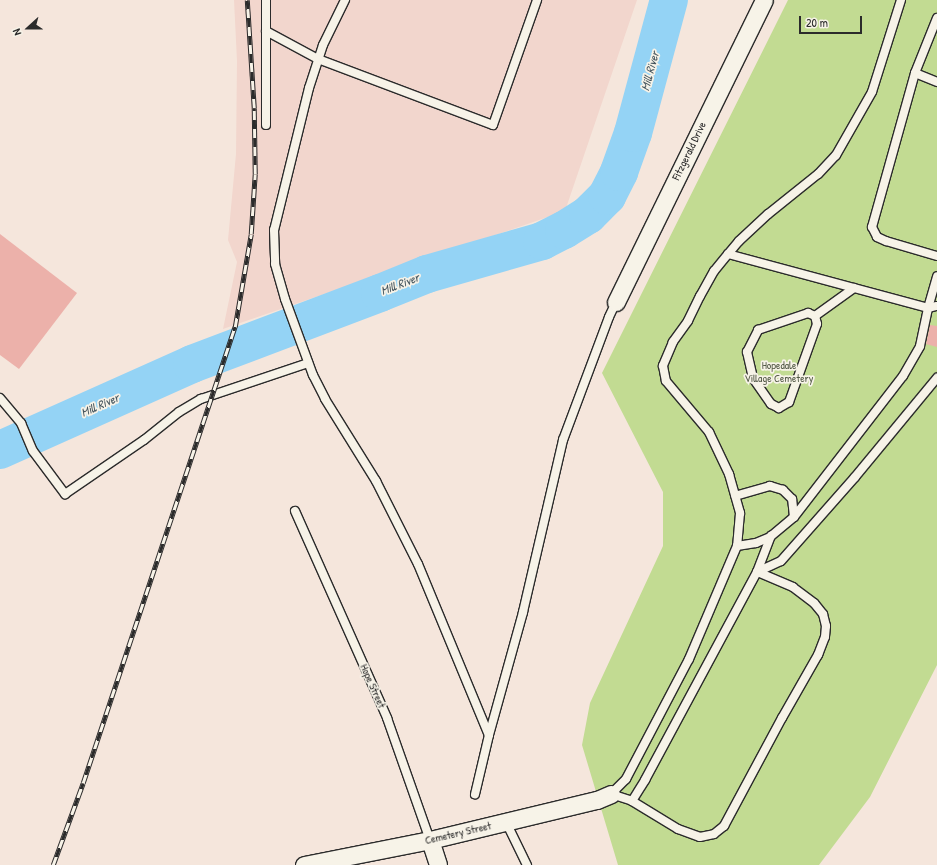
<!DOCTYPE html>
<html>
<head>
<meta charset="utf-8">
<style>
	body { margin:0 }
	#map { position:relative; width:937px; height:865px; overflow:hidden; background:#f5e6dc; font-family:"Patrick Hand",sans-serif }
	div>[style] { position:absolute }
	.built>* { inset:0; background:#f2d6cd }
	.green>* { inset:0; background:#c2db92 }
	.river>* { height:38px; margin:-19px; padding:0 19px; transform-origin:19px; border-radius:19px; background:#94d3f5 }
	.building>* { inset:0; background:#ecb1aa }
	.roads { filter:drop-shadow(1px 0 #2b2b2b) drop-shadow(-1px 0 #2b2b2b) drop-shadow(0 1px #2b2b2b) drop-shadow(0 -1px #2b2b2b) }
	.service>* { height:8px; margin:-4px; padding:0 4px; transform-origin:4px; border-radius:4px; background:#f7f3e8 }
	.minor>* { height:17px; margin:-8.5px; padding:0 8.5px; transform-origin:8.5px; border-radius:8.5px; background:#f7f3e8 }
	.rail>* { height:4.5px; margin-top:-2.25px; transform-origin:0; background:repeating-linear-gradient(90deg,#f7f3e8 0 9px,#2b2b2b 0 18px); box-sizing:border-box; border-block:1px solid #2b2b2b }
	span { translate:-50% -50%; white-space:nowrap; text-align:center; line-height:1.15; -webkit-text-stroke:3.5px #f7f3e8; paint-order:stroke }
	.street-label { font-size:11px; color:#2b2b2b }
	.park-label { font-size:11px; color:#515745 }
	.water-label { font-size:12px; color:#45555e; font-style:italic }
	.north { position:absolute; left:8px; top:8px; width:40px; height:40px; -webkit-text-stroke:3px #f7f3e8; paint-order:stroke; rotate:249deg; font-size:11px; font-weight:700; line-height:16px; text-align:center; color:#2b2b2b }
	.north::after { content:''; display:block; margin:auto; width:14px; height:18px; background:#2b2b2b; clip-path:polygon(50% 0,100% 100%,50% 72%,0 100%) }
	.scale { position:absolute; left:799px; top:16px; width:63px; height:18px; box-sizing:border-box; border:2px solid #2b2b2b; border-top:0; padding-left:5px; font-size:12px; line-height:14px; white-space:nowrap; color:#2b2b2b; -webkit-text-stroke:3px #f7f3e8; paint-order:stroke }
</style>
</head>
<body>
<div id="map">
	<div class="built">
		<div style="clip-path:polygon(234px 0,637px 0,565px 211px,223px 329px,237px 262px,228px 240px,236px 154px,237px 61px)"></div>
	</div>
	<div class="green">
		<div style="clip-path:polygon(788px 0,937px 0,937px 665px,870px 797px,819px 865px,618px 865px,582px 745px,590px 703px,663px 546px,663px 492px,602px 373px)"></div>
	</div>
	<div class="river">
		<div style="left:0;top:450px;width:210px;rotate:-24.1deg"></div>
		<div style="left:192px;top:364px;width:201px;rotate:-20.7deg"></div>
		<div style="left:380px;top:293px;width:51px;rotate:-22deg"></div>
		<div style="left:427px;top:274px;width:120px;rotate:-16deg"></div>
		<div style="left:542px;top:241px;width:25px;rotate:-27deg"></div>
		<div style="left:564px;top:230px;width:28px;rotate:-32deg"></div>
		<div style="left:588px;top:215px;width:27px;rotate:-45deg"></div>
		<div style="left:607px;top:196px;width:27px;rotate:-63deg"></div>
		<div style="left:619px;top:172px;width:41px;rotate:-70.3deg"></div>
		<div style="left:633px;top:133px;width:138px;rotate:-74.9deg"></div>
	</div>
	<div class="building">
		<div style="clip-path:polygon(0 234px,77px 293px,19px 369px,0 355px)"></div>
		<div style="clip-path:polygon(930px 325px,937px 326px,937px 347px,926px 344px)"></div>
	</div>
	<div class="roads">
		<div class="service">
			<div style="left:266px;top:0;width:125px;rotate:90deg"></div>
			<div style="left:345px;top:0;width:50px;rotate:116.1deg"></div>
			<div style="left:323px;top:45px;width:45px;rotate:108deg"></div>
			<div style="left:309px;top:88px;width:146px;rotate:103.8deg"></div>
			<div style="left:274px;top:230px;width:34px;rotate:88deg"></div>
			<div style="left:275px;top:264px;width:36px;rotate:74deg"></div>
			<div style="left:285px;top:299px;width:81px;rotate:69.8deg"></div>
			<div style="left:313px;top:375px;width:27px;rotate:63deg"></div>
			<div style="left:325px;top:399px;width:97px;rotate:58.1deg"></div>
			<div style="left:376px;top:481px;width:93px;rotate:63.2deg"></div>
			<div style="left:418px;top:564px;width:185px;rotate:67.5deg"></div>
			<div style="left:489px;top:735px;width:61px;rotate:103.3deg"></div>
			<div style="left:901px;top:0;width:96px;rotate:107.5deg"></div>
			<div style="left:872px;top:92px;width:73px;rotate:119.7deg"></div>
			<div style="left:836px;top:155px;width:26px;rotate:133deg"></div>
			<div style="left:818px;top:174px;width:64px;rotate:141.3deg"></div>
			<div style="left:768px;top:214px;width:40px;rotate:137deg"></div>
			<div style="left:739px;top:241px;width:17px;rotate:130deg"></div>
			<div style="left:728px;top:254px;width:207px;rotate:15.1deg"></div>
			<div style="left:928px;top:308px;width:9px;rotate:-13deg"></div>
			<div style="left:937px;top:18px;width:59px;rotate:111.8deg"></div>
			<div style="left:915px;top:73px;width:160px;rotate:105.6deg"></div>
			<div style="left:872px;top:227px;width:11px;rotate:63deg"></div>
			<div style="left:877px;top:237px;width:10px;rotate:24deg"></div>
			<div style="left:886px;top:241px;width:53px;rotate:16.4deg"></div>
			<div style="left:266px;top:31px;width:59px;rotate:28.3deg"></div>
			<div style="left:318px;top:59px;width:187px;rotate:20.7deg"></div>
			<div style="left:493px;top:125px;width:133px;rotate:-70.6deg"></div>
			<div style="left:915px;top:73px;width:24px;rotate:22deg"></div>
			<div style="left:728px;top:254px;width:22px;rotate:129deg"></div>
			<div style="left:714px;top:271px;width:29px;rotate:119deg"></div>
			<div style="left:700px;top:296px;width:28px;rotate:116deg"></div>
			<div style="left:688px;top:321px;width:26px;rotate:126deg"></div>
			<div style="left:673px;top:342px;width:26px;rotate:113deg"></div>
			<div style="left:663px;top:366px;width:15px;rotate:79deg"></div>
			<div style="left:666px;top:381px;width:67px;rotate:49.9deg"></div>
			<div style="left:709px;top:432px;width:47px;rotate:64.5deg"></div>
			<div style="left:729px;top:474px;width:41px;rotate:74.2deg"></div>
			<div style="left:740px;top:513px;width:33px;rotate:95deg"></div>
			<div style="left:737px;top:546px;width:19px;rotate:-9deg"></div>
			<div style="left:756px;top:543px;width:15px;rotate:-23deg"></div>
			<div style="left:770px;top:537px;width:31px;rotate:-40deg"></div>
			<div style="left:794px;top:517px;width:18px;rotate:-96deg"></div>
			<div style="left:792px;top:499px;width:13px;rotate:-135deg"></div>
			<div style="left:783px;top:490px;width:14px;rotate:-163deg"></div>
			<div style="left:770px;top:486px;width:36px;rotate:164deg"></div>
			<div style="left:808px;top:313px;width:8px;rotate:23deg"></div>
			<div style="left:815px;top:316px;width:8px;rotate:76deg"></div>
			<div style="left:817px;top:324px;width:83px;rotate:109.7deg"></div>
			<div style="left:789px;top:402px;width:12px;rotate:149deg"></div>
			<div style="left:779px;top:408px;width:9px;rotate:-153deg"></div>
			<div style="left:771px;top:404px;width:32px;rotate:-125deg"></div>
			<div style="left:753px;top:378px;width:27px;rotate:-103deg"></div>
			<div style="left:747px;top:352px;width:25px;rotate:-63deg"></div>
			<div style="left:758px;top:330px;width:53px;rotate:-18.8deg"></div>
			<div style="left:815px;top:316px;width:48px;rotate:-35.7deg"></div>
			<div style="left:0;top:398px;width:33px;rotate:50deg"></div>
			<div style="left:21px;top:423px;width:30px;rotate:67deg"></div>
			<div style="left:33px;top:451px;width:54px;rotate:53.3deg"></div>
			<div style="left:65px;top:494px;width:96px;rotate:-34.4deg"></div>
			<div style="left:144px;top:440px;width:45px;rotate:-38.7deg"></div>
			<div style="left:179px;top:412px;width:26px;rotate:-31deg"></div>
			<div style="left:201px;top:399px;width:113px;rotate:-18.6deg"></div>
			<div style="left:295px;top:511px;width:227px;rotate:66deg"></div>
			<div style="left:387px;top:718px;width:129px;rotate:70.6deg"></div>
			<div style="left:794px;top:517px;width:178px;rotate:-52.3deg"></div>
			<div style="left:903px;top:376px;width:34px;rotate:-60deg"></div>
			<div style="left:920px;top:346px;width:39px;rotate:-78deg"></div>
			<div style="left:928px;top:308px;width:33px;rotate:-74deg"></div>
			<div style="left:737px;top:546px;width:123px;rotate:113deg"></div>
			<div style="left:689px;top:659px;width:136px;rotate:117.7deg"></div>
			<div style="left:626px;top:779px;width:21px;rotate:135deg"></div>
			<div style="left:611px;top:794px;width:22px;rotate:18deg"></div>
			<div style="left:632px;top:801px;width:54px;rotate:31.3deg"></div>
			<div style="left:678px;top:829px;width:23px;rotate:20deg"></div>
			<div style="left:700px;top:837px;width:14px;rotate:-12deg"></div>
			<div style="left:714px;top:834px;width:13px;rotate:-39deg"></div>
			<div style="left:724px;top:826px;width:123px;rotate:-61.8deg"></div>
			<div style="left:782px;top:718px;width:73px;rotate:-60.3deg"></div>
			<div style="left:818px;top:655px;width:19px;rotate:-69deg"></div>
			<div style="left:825px;top:637px;width:11px;rotate:-85deg"></div>
			<div style="left:826px;top:626px;width:12px;rotate:-104deg"></div>
			<div style="left:823px;top:614px;width:14px;rotate:-129deg"></div>
			<div style="left:814px;top:603px;width:26px;rotate:-143deg"></div>
			<div style="left:793px;top:587px;width:39px;rotate:-157deg"></div>
			<div style="left:757px;top:572px;width:26px;rotate:-25deg"></div>
			<div style="left:781px;top:561px;width:112px;rotate:-48.6deg"></div>
			<div style="left:855px;top:477px;width:129px;rotate:-50.4deg"></div>
			<div style="left:489px;top:735px;width:128px;rotate:-74.5deg"></div>
			<div style="left:523px;top:612px;width:177px;rotate:-76.9deg"></div>
			<div style="left:563px;top:440px;width:131px;rotate:-69.5deg"></div>
			<div style="left:609px;top:317px;width:17px;rotate:-65deg"></div>
			<div style="left:632px;top:801px;width:25px;rotate:-58deg"></div>
			<div style="left:645px;top:780px;width:236px;rotate:-61.7deg"></div>
			<div style="left:757px;top:572px;width:39px;rotate:-69deg"></div>
			<div style="left:506px;top:822px;width:48px;rotate:64deg"></div>
		</div>
		<div class="minor">
			<div style="left:616px;top:302px;width:336px;rotate:-63.9deg"></div>
			<div style="left:430px;top:840px;width:26px;rotate:72deg"></div>
			<div style="left:304px;top:865px;width:128px;rotate:-11.2deg"></div>
			<div style="left:430px;top:840px;width:172px;rotate:-13.5deg"></div>
			<div style="left:597px;top:800px;width:15px;rotate:-23deg"></div>
		</div>
	</div>
	<div class="rail">
		<div style="left:53px;top:865px;width:87px;rotate:-69.9deg"></div>
		<div style="left:83px;top:783px;width:481px;rotate:-71.6deg"></div>
		<div style="left:235px;top:327px;width:94px;rotate:-80.2deg"></div>
		<div style="left:251px;top:234px;width:60px;rotate:-86.2deg"></div>
		<div style="left:255px;top:174px;width:66px;rotate:-90.9deg"></div>
		<div style="left:254px;top:108px;width:108px;rotate:-93.7deg"></div>
	</div>
	<div class="street-label">
		<span style="left:689px;top:151px;rotate:-64deg">Fitzgerald Drive</span>
		<span style="left:373px;top:686px;rotate:66deg">Hope Street</span>
		<span style="left:458px;top:833px;rotate:-13deg">Cemetery Street</span>
	</div>
	<div class="park-label">
		<span style="left:779px;top:372px">Hopedale<br>Village Cemetery</span>
	</div>
	<div class="water-label">
		<span style="left:650px;top:71px;rotate:-75deg">Mill River</span>
		<span style="left:400px;top:284px;rotate:-21deg">Mill River</span>
		<span style="left:100px;top:405px;rotate:-24deg">Mill River</span>
	</div>
	<div class="north">N</div>
	<div class="scale">20 m</div>
</div>
</body>
</html>
